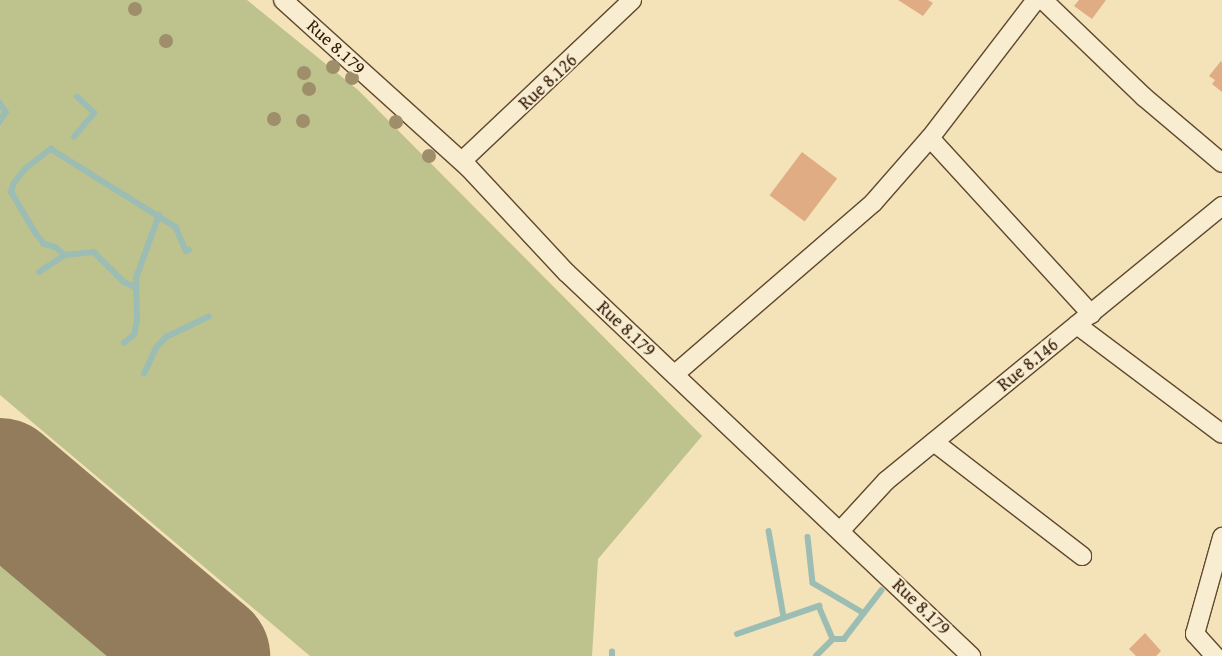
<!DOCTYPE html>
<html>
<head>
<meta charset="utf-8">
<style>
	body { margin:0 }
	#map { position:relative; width:1222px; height:656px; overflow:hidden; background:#f4e2b8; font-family:"Gentium Book Plus",serif }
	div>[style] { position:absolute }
	.green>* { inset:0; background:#bec28d }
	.stream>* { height:5.5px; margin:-2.75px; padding:0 2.75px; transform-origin:2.75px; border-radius:2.75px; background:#9cbdb4 }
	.runway>* { height:128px; margin:-64px; padding:0 64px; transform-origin:64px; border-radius:64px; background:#927c5c }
	.building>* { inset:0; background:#e0ac83; transform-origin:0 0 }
	.roads { filter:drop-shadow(1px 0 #60492e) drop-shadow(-1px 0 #60492e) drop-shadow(0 1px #60492e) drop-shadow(0 -1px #60492e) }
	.street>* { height:18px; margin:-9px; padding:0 9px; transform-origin:9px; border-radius:9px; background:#f8ecd1 }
	.trees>* { width:14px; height:14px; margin:-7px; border-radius:50%; background:#9f8e6a }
	span { translate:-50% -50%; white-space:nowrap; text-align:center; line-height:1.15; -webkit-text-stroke:4px #f8ecd1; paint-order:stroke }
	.street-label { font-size:18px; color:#2f1600 }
</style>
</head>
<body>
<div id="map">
	<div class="green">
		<div style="clip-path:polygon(0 0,247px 0,358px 90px,702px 436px,598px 559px,592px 656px,310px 656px,0 395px)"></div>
		<div style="clip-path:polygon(0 554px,120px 656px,0 656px)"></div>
	</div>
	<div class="stream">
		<div style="left:0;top:103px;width:11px;rotate:56deg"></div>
		<div style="left:6px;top:112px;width:12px;rotate:121deg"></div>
		<div style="left:74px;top:137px;width:31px;rotate:-50deg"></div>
		<div style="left:94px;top:113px;width:23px;rotate:-137deg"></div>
		<div style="left:64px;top:255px;width:11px;rotate:-139deg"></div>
		<div style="left:56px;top:248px;width:13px;rotate:-162deg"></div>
		<div style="left:44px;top:244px;width:14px;rotate:-129deg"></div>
		<div style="left:35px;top:233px;width:48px;rotate:-120.3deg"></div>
		<div style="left:11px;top:192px;width:9px;rotate:-72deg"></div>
		<div style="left:14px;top:183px;width:18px;rotate:-52deg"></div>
		<div style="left:25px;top:169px;width:33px;rotate:-38deg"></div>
		<div style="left:51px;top:149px;width:147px;rotate:32deg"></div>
		<div style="left:176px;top:227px;width:26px;rotate:67deg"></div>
		<div style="left:186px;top:251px;width:3px;rotate:-18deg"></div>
		<div style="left:39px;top:272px;width:31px;rotate:-33deg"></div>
		<div style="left:65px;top:255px;width:29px;rotate:-6deg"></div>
		<div style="left:94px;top:252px;width:42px;rotate:45deg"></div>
		<div style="left:124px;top:282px;width:12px;rotate:24deg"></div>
		<div style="left:124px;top:343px;width:13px;rotate:-39deg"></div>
		<div style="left:134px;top:335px;width:15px;rotate:-79deg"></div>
		<div style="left:137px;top:320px;width:42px;rotate:-91.4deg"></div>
		<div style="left:136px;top:278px;width:67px;rotate:-69.9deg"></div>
		<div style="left:144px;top:374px;width:29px;rotate:-65deg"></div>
		<div style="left:156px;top:348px;width:15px;rotate:-48deg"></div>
		<div style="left:166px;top:337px;width:47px;rotate:-25.5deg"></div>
		<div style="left:769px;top:531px;width:87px;rotate:80.1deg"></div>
		<div style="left:808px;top:537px;width:46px;rotate:83.8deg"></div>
		<div style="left:813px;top:583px;width:57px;rotate:30.6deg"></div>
		<div style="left:737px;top:634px;width:87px;rotate:-18.9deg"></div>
		<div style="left:819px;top:606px;width:36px;rotate:67deg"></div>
		<div style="left:833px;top:639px;width:11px"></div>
		<div style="left:844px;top:639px;width:61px;rotate:-52.4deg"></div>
		<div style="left:612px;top:656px;width:4px;rotate:-90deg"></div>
		<div style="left:816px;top:656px;width:24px;rotate:-45deg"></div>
	</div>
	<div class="runway">
		<div style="left:0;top:482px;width:270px;rotate:40.2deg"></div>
	</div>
	<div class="building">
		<div style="clip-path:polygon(898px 0,928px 0,933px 3px,923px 16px)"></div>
		<div style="clip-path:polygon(1079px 0,1106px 0,1092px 19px,1074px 6px)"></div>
		<div style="clip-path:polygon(1221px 61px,1222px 62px,1222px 92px,1212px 84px,1215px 80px,1209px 76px)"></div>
		<div style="left:802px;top:152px;width:44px;height:54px;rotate:37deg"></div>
		<div style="clip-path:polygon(1145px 633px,1161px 651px,1156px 656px,1136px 656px,1129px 649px)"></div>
	</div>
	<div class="roads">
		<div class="street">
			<div style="left:283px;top:0;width:249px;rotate:42.1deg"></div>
			<div style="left:468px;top:167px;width:145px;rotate:47deg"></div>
			<div style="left:567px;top:273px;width:557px;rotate:43.47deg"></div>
			<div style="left:1043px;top:0;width:140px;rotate:43.8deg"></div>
			<div style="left:1144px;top:97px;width:102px;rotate:40.2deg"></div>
			<div style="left:930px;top:138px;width:239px;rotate:47.5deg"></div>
			<div style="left:462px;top:161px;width:234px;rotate:-43.4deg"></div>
			<div style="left:1077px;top:325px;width:181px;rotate:36.9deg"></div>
			<div style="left:675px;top:374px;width:262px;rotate:-40.8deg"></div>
			<div style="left:873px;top:203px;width:86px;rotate:-48.8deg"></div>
			<div style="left:930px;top:138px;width:174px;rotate:-52.5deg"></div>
			<div style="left:934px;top:442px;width:187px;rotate:37.6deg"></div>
			<div style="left:841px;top:530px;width:67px;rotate:-47.4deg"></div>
			<div style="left:886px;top:481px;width:434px;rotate:-39.3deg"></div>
			<div style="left:1215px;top:656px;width:30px;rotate:-132deg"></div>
			<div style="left:1195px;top:634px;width:101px;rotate:-74.4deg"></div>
		</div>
	</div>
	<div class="trees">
		<div style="left:135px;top:9px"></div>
		<div style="left:166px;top:41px"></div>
		<div style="left:333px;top:67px"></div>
		<div style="left:304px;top:73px"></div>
		<div style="left:352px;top:78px"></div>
		<div style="left:309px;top:89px"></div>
		<div style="left:274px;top:119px"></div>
		<div style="left:303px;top:121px"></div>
		<div style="left:396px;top:122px"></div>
		<div style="left:429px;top:156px"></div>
	</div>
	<div class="street-label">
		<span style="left:336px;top:47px;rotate:42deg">Rue 8.179</span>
		<span style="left:548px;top:82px;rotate:-43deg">Rue 8.126</span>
		<span style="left:626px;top:329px;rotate:43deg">Rue 8.179</span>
		<span style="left:1028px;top:365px;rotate:-39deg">Rue 8.146</span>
		<span style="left:921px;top:607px;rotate:44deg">Rue 8.179</span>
	</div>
</div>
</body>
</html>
